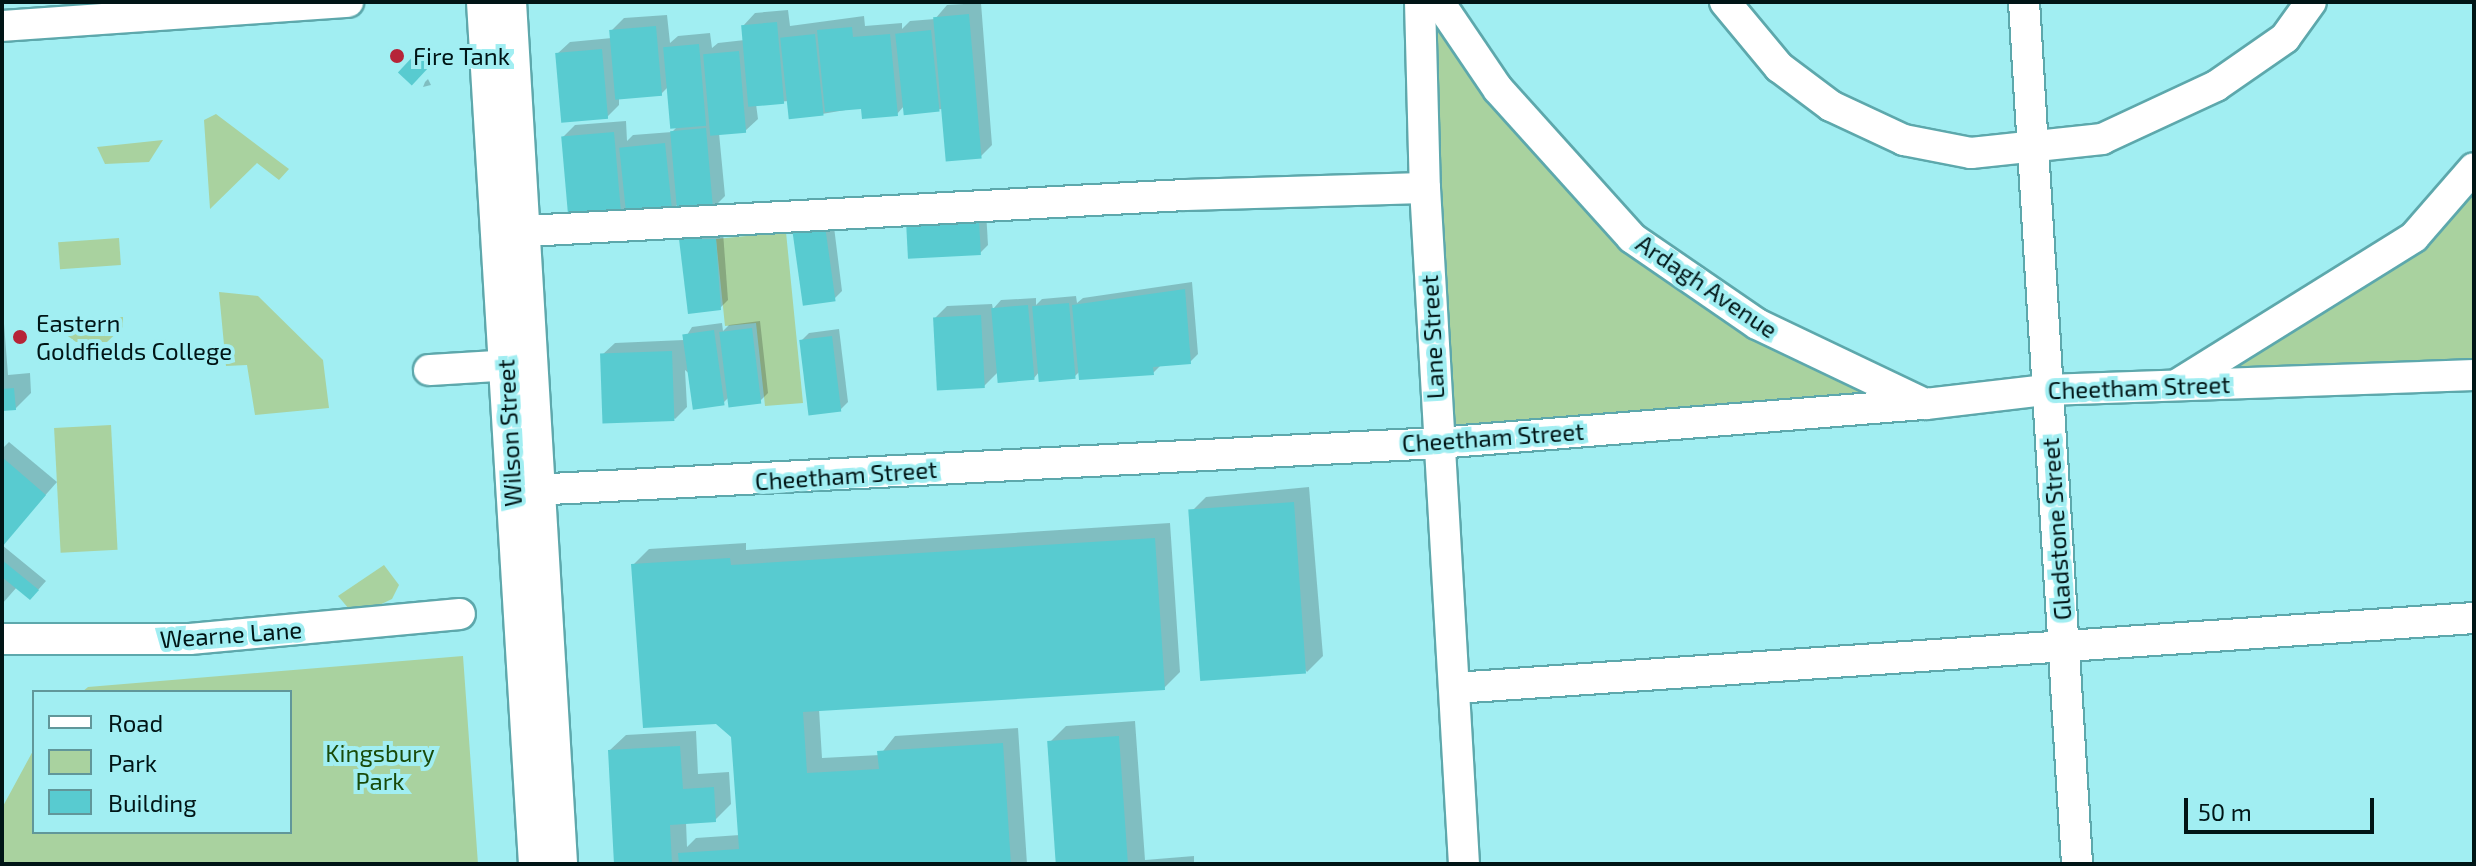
<!DOCTYPE html>
<html>
<head>
<meta charset="utf-8">
<style>
	body { margin:0 }
	#map { position:relative; width:2476px; height:866px; overflow:hidden; background:#a1eef2; font-family:"Exo 2",sans-serif }
	div>[style] { position:absolute }
	.green>* { inset:0; background:#a9d29f; transform-origin:0 0 }
	.shadow>* { inset:0; background:#0003; transform-origin:0 0 }
	.building>* { inset:0; background:#58cbd0; transform-origin:0 0 }
	.roads { filter:drop-shadow(2px 0 #5da8ac) drop-shadow(-2px 0 #5da8ac) drop-shadow(0 2px #5da8ac) drop-shadow(0 -2px #5da8ac) }
	.minor>* { height:30px; margin:-15px; padding:0 15px; transform-origin:15px; border-radius:15px; background:#fff }
	.dots>* { width:22px; height:22px; translate:-50% -50%; box-sizing:border-box; border:4px solid #a1eef2; border-radius:50% }
	span { translate:-50% -50%; white-space:nowrap; text-align:center; line-height:1.15; -webkit-text-stroke:8px #a1eef2; paint-order:stroke }
	.poi-label { font-size:24px; color:#001516 }
	.left { translate:0 -50%; text-align:left }
	.street-label { font-size:24px; color:#001516 }
	.park-label { font-size:24px; color:#184a09 }
	.frame { position:absolute; inset:0; border:4px solid #001516; pointer-events:none }
	.legend { position:absolute; left:32px; top:690px; width:260px; height:144px; box-sizing:border-box; background:#a1eef2; border:2px solid #61979a; margin:0; padding:10px 14px; list-style:none; font-size:24px; color:#001516 }
	.legend li { display:flex; align-items:center; gap:16px; height:40px }
	.legend b { width:40px; border:2px solid #61979a }
	.scale { position:absolute; left:2184px; top:798px; width:190px; height:36px; box-sizing:border-box; border:4px solid #001516; border-top:0; padding-left:10px; font-size:24px; line-height:28px; white-space:nowrap; color:#001516; -webkit-text-stroke:6px #a1eef2; paint-order:stroke }
</style>
</head>
<body>
<div id="map">
	<div class="green">
		<div style="clip-path:polygon(1421px 2px,1632px 238px,1926px 404px,1438px 443px)"></div>
		<div style="clip-path:polygon(216px 114px,289px 169px,279px 180px,257px 163px,210px 209px,204px 120px)"></div>
		<div style="clip-path:polygon(163px 140px,149px 162px,105px 164px,97px 147px)"></div>
		<div style="clip-path:polygon(2474px 168px,2474px 375px,2176px 385px,2414px 237px)"></div>
		<div style="clip-path:polygon(786px 232px,803px 403px,765px 406px,756px 323px,725px 326px,716px 239px)"></div>
		<div style="left:119px;top:238px;width:27px;height:61px;rotate:86deg"></div>
		<div style="clip-path:polygon(219px 292px,258px 296px,323px 360px,329px 408px,255px 415px,247px 365px,226px 366px)"></div>
		<div style="clip-path:polygon(123px 317px,123px 327px,107px 342px,76px 342px,61px 331px,58px 319px)"></div>
		<div style="left:111px;top:425px;width:125px;height:57px;rotate:87deg"></div>
		<div style="clip-path:polygon(384px 565px,399px 585px,392px 599px,373px 608px,349px 609px,338px 596px)"></div>
		<div style="clip-path:polygon(463px 656px,478px 864px,2px 864px,2px 808px,34px 749px,34px 832px,290px 832px,290px 692px,82px 692px,88px 687px)"></div>
	</div>
	<div class="shadow">
		<div style="clip-path:polygon(981px 3px,992px 145px,980px 157px,942px 109px,905px 113px,904px 106px,897px 114px,863px 107px,822px 114px,788px 101px,756px 104px,758px 119px,745px 131px,719px 133px,725px 196px,713px 208px,679px 203px,671px 211px,626px 208px,620px 214px,563px 137px,575px 125px,626px 121px,627px 141px,633px 135px,672px 132px,678px 126px,669px 86px,661px 94px,619px 97px,619px 105px,607px 117px,557px 54px,570px 42px,612px 38px,611px 31px,624px 18px,667px 15px,670px 43px,678px 36px,710px 33px,712px 48px,718px 43px,745px 40px,743px 26px,755px 13px,788px 10px,790px 26px,864px 16px,865px 26px,902px 23px,902px 29px,910px 21px,935px 19px,947px 5px)"></div>
		<div style="clip-path:polygon(400px 49px,403px 55px,395px 58px,397px 53px)"></div>
		<div style="left:422px;top:50px;width:16px;height:31px;rotate:45deg"></div>
		<div style="clip-path:polygon(428px 79px,431px 85px,423px 87px,425px 82px)"></div>
		<div style="clip-path:polygon(986px 211px,988px 245px,980px 253px,908px 223px)"></div>
		<div style="clip-path:polygon(833px 219px,842px 291px,834px 299px,795px 230px)"></div>
		<div style="clip-path:polygon(689px 232px,723px 232px,728px 300px,720px 308px,681px 240px)"></div>
		<div style="clip-path:polygon(1192px 282px,1198px 354px,1190px 362px,1162px 364px,1153px 373px,1080px 371px,1074px 377px,1039px 372px,1034px 378px,998px 372px,984px 386px,935px 318px,947px 306px,992px 304px,993px 309px,1001px 300px,1036px 298px,1036px 305px,1042px 299px,1076px 296px,1077px 303px,1083px 298px)"></div>
		<div style="clip-path:polygon(2px 298px,8px 375px,30px 373px,31px 393px,15px 409px,2px 409px)"></div>
		<div style="clip-path:polygon(760px 321px,768px 393px,760px 401px,729px 397px,723px 403px,685px 370px,687px 407px,675px 419px,602px 355px,615px 343px,684px 340px,692px 327px,722px 323px,723px 331px,729px 325px)"></div>
		<div style="clip-path:polygon(839px 329px,848px 402px,840px 410px,801px 341px,809px 333px)"></div>
		<div style="clip-path:polygon(9px 442px,57px 482px,2px 544px,2px 449px)"></div>
		<div style="clip-path:polygon(1309px 487px,1323px 656px,1307px 672px,1190px 513px,1206px 497px)"></div>
		<div style="clip-path:polygon(1170px 523px,1180px 672px,1164px 688px,819px 709px,822px 758px,880px 755px,895px 736px,1018px 728px,1027px 864px,616px 864px,610px 750px,626px 735px,696px 731px,698px 774px,729px 772px,731px 804px,715px 820px,686px 822px,687px 847px,696px 838px,740px 835px,733px 736px,633px 565px,649px 549px,746px 543px,746px 550px)"></div>
		<div style="clip-path:polygon(2px 545px,46px 581px,38px 590px,17px 587px,2px 604px)"></div>
		<div style="clip-path:polygon(1135px 721px,1145px 860px,1194px 856px,1194px 864px,1058px 864px,1050px 742px,1066px 726px)"></div>
	</div>
	<div class="building">
		<div style="left:969px;top:14px;width:145px;height:36px;rotate:85deg"></div>
		<div style="left:777px;top:22px;width:82px;height:36px;rotate:85deg"></div>
		<div style="left:656px;top:26px;width:70px;height:47px;rotate:85deg"></div>
		<div style="clip-path:polygon(852px 27px,853px 37px,890px 34px,898px 116px,862px 119px,861px 109px,825px 112px,817px 30px)"></div>
		<div style="left:931px;top:30px;width:82px;height:36px;rotate:84deg"></div>
		<div style="left:815px;top:34px;width:82px;height:35px;rotate:84deg"></div>
		<div style="left:699px;top:44px;width:82px;height:36px;rotate:85deg"></div>
		<div style="left:602px;top:49px;width:70px;height:47px;rotate:85deg"></div>
		<div style="left:739px;top:51px;width:82px;height:36px;rotate:85deg"></div>
		<div style="left:417px;top:52px;width:19px;height:28px;rotate:43deg"></div>
		<div style="left:706px;top:128px;width:82px;height:36px;rotate:85deg"></div>
		<div style="left:614px;top:132px;width:84px;height:53px;rotate:85deg"></div>
		<div style="left:665px;top:143px;width:70px;height:46px;rotate:84deg"></div>
		<div style="left:979px;top:219px;width:36px;height:73px;rotate:87deg"></div>
		<div style="left:825px;top:226px;width:76px;height:33px;rotate:82deg"></div>
		<div style="clip-path:polygon(679px 239px,716px 239px,721px 310px,688px 314px)"></div>
		<div style="clip-path:polygon(1185px 289px,1191px 364px,1153px 367px,1154px 375px,1079px 380px,1072px 305px)"></div>
		<div style="left:1069px;top:303px;width:76px;height:37px;rotate:85deg"></div>
		<div style="left:1028px;top:305px;width:75px;height:37px;rotate:85deg"></div>
		<div style="left:981px;top:315px;width:73px;height:48px;rotate:87deg"></div>
		<div style="left:752px;top:328px;width:76px;height:33px;rotate:83deg"></div>
		<div style="left:714px;top:330px;width:76px;height:32px;rotate:82deg"></div>
		<div style="left:832px;top:336px;width:76px;height:33px;rotate:83deg"></div>
		<div style="left:672px;top:351px;width:70px;height:72px;rotate:88deg"></div>
		<div style="clip-path:polygon(14px 388px,16px 410px,2px 411px,2px 389px)"></div>
		<div style="clip-path:polygon(2px 457px,46px 495px,2px 547px)"></div>
		<div style="left:1294px;top:502px;width:172px;height:106px;rotate:86deg"></div>
		<div style="clip-path:polygon(1155px 538px,1165px 690px,803px 712px,807px 773px,879px 769px,877px 751px,1003px 743px,1011px 864px,679px 864px,678px 853px,739px 849px,731px 737px,716px 724px,643px 728px,631px 564px,730px 558px,731px 565px)"></div>
		<div style="clip-path:polygon(2px 560px,39px 590px,30px 600px,2px 577px)"></div>
		<div style="left:1119px;top:736px;width:128px;height:72px;rotate:86deg"></div>
		<div style="clip-path:polygon(680px 746px,683px 789px,714px 787px,716px 822px,670px 825px,672px 864px,614px 864px,608px 750px)"></div>
	</div>
	<div class="roads">
		<div class="minor">
			<div style="left:482px;top:2px;width:864px;rotate:86.55deg"></div>
			<div style="left:511px;top:2px;width:864px;rotate:86.61deg"></div>
			<div style="left:1420px;top:2px;width:186px;rotate:88.5deg"></div>
			<div style="left:1425px;top:188px;width:677px;rotate:86.7deg"></div>
			<div style="left:1439px;top:2px;width:105px;rotate:55.9deg"></div>
			<div style="left:1498px;top:89px;width:200px;rotate:48deg"></div>
			<div style="left:1632px;top:238px;width:152px;rotate:34.5deg"></div>
			<div style="left:1757px;top:324px;width:186px;rotate:25.5deg"></div>
			<div style="left:1725px;top:2px;width:85px;rotate:50.3deg"></div>
			<div style="left:1779px;top:67px;width:65px;rotate:36.9deg"></div>
			<div style="left:1831px;top:106px;width:81px;rotate:25deg"></div>
			<div style="left:1904px;top:140px;width:68px;rotate:11deg"></div>
			<div style="left:1971px;top:153px;width:132px;rotate:-6.1deg"></div>
			<div style="left:2102px;top:139px;width:126px;rotate:-24.9deg"></div>
			<div style="left:2216px;top:86px;width:84px;rotate:-34.8deg"></div>
			<div style="left:2285px;top:38px;width:44px;rotate:-54.2deg"></div>
			<div style="left:2024px;top:2px;width:864px;rotate:86.48deg"></div>
			<div style="left:2px;top:26px;width:347px;rotate:-4deg"></div>
			<div style="left:526px;top:231px;width:659px;rotate:-3.13deg"></div>
			<div style="left:1184px;top:195px;width:241px;rotate:-1.7deg"></div>
			<div style="left:429px;top:370px;width:97px;rotate:-3.5deg"></div>
			<div style="left:2178px;top:384px;width:278px;rotate:-31.9deg"></div>
			<div style="left:2414px;top:237px;width:91px;rotate:-49deg"></div>
			<div style="left:512px;top:491px;width:927px;rotate:-2.97deg"></div>
			<div style="left:1438px;top:443px;width:490px;rotate:-4.6deg"></div>
			<div style="left:1926px;top:404px;width:121px;rotate:-6.7deg"></div>
			<div style="left:2046px;top:390px;width:428px;rotate:-2deg"></div>
			<div style="left:2px;top:639px;width:188px"></div>
			<div style="left:190px;top:639px;width:271px;rotate:-5.3deg"></div>
			<div style="left:1455px;top:688px;width:1021px;rotate:-3.93deg"></div>
		</div>
	</div>
	<div class="dots">
		<div style="left:397px;top:56px;background:#b62438"></div>
		<div style="left:20px;top:337px;background:#b62438"></div>
	</div>
	<div class="poi-label">
		<span class="left" style="left:413px;top:56px">Fire Tank</span>
		<span class="left" style="left:36px;top:337px">Eastern<br>Goldfields College</span>
	</div>
	<div class="street-label">
		<span style="left:1707px;top:286px;rotate:34deg">Ardagh Avenue</span>
		<span style="left:1432px;top:337px;rotate:-93deg">Lane Street</span>
		<span style="left:2139px;top:387px;rotate:-2deg">Cheetham Street</span>
		<span style="left:509px;top:433px;rotate:-93deg">Wilson Street</span>
		<span style="left:1493px;top:437px;rotate:-4deg">Cheetham Street</span>
		<span style="left:846px;top:475px;rotate:-4deg">Cheetham Street</span>
		<span style="left:2056px;top:529px;rotate:-94deg">Gladstone Street</span>
		<span style="left:231px;top:634px;rotate:-4deg">Wearne Lane</span>
	</div>
	<div class="park-label">
		<span style="left:380px;top:767px">Kingsbury<br>Park</span>
	</div>
	<div class="frame"></div>
	<ul class="legend">
	<li><b style="height:10px;background:#fff"></b>Road</li>
	<li><b style="height:22px;background:#a9d29f"></b>Park</li>
	<li><b style="height:22px;background:#58cbd0"></b>Building</li>
	</ul>
	<div class="scale">50 m</div>
</div>
</body>
</html>
